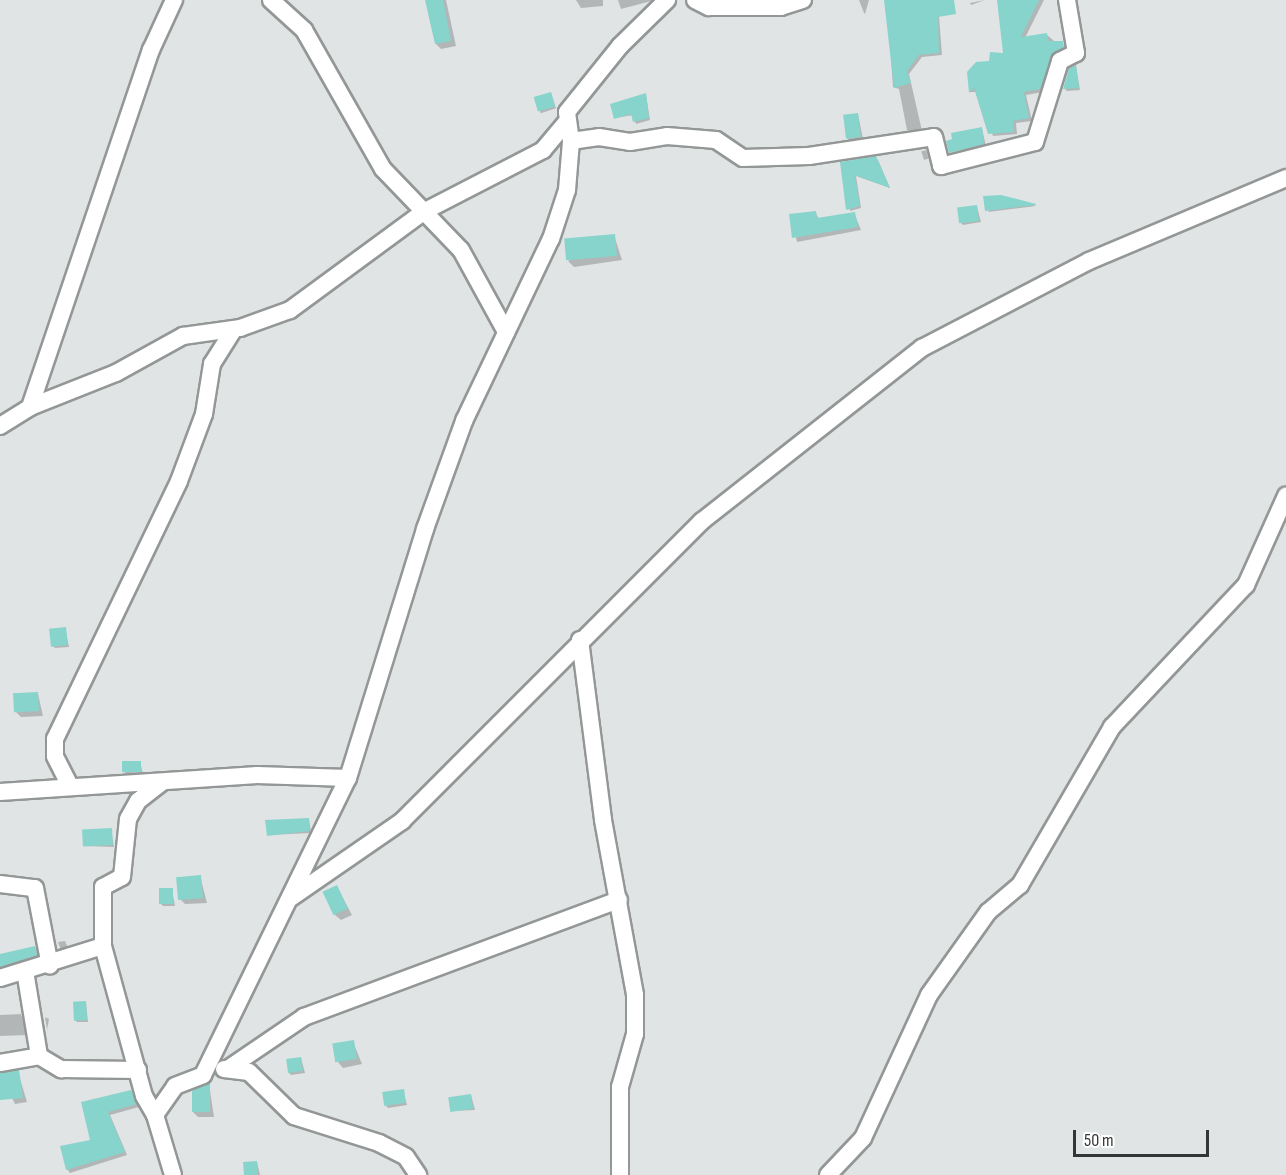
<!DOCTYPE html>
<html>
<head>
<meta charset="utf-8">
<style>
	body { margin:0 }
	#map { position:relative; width:1286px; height:1175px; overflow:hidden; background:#e0e4e4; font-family:"Sofia Sans Condensed",sans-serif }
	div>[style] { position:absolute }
	.shadow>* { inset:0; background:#0003; transform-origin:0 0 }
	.building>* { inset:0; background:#86d4cc; transform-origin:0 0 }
	.roads { filter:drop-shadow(2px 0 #939796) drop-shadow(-2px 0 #939796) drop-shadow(0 2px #939796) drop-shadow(0 -2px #939796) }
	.street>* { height:16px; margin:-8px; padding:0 8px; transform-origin:8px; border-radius:8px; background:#fff }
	span { translate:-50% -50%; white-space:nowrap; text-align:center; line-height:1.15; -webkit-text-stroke:6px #fff; paint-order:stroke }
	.scale { position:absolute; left:1073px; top:1130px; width:136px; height:27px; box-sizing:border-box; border:3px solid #343636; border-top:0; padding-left:8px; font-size:18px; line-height:21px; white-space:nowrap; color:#343636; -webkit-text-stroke:4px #fff; paint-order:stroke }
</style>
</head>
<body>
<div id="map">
	<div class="shadow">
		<div style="clip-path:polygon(427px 0,446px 0,456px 46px,441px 49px,436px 44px)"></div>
		<div style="clip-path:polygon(576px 0,603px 0,603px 6px,581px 8px)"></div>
		<div style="clip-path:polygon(618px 0,655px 0,621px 9px)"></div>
		<div style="clip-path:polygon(859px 0,869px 0,865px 14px,864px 13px)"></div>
		<div style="clip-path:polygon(887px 0,913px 0,939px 16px,942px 55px,922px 57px,909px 74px,922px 131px,907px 130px,899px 89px,893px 87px)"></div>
		<div style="clip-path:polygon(969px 0,970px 3px,985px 0,971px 5px)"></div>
		<div style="clip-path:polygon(1008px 0,1044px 0,1025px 38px,1047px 35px,1066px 51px,1043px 92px,1026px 95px,1032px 121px,1016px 123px,1017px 134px,993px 136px,976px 92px,970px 92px,968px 73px,1004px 55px)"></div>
		<div style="clip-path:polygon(1076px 66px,1080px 90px,1067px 91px,1065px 89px)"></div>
		<div style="left:551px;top:93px;width:16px;height:16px;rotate:72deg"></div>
		<div style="clip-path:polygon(646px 95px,650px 120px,636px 124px,633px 115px,615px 118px)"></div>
		<div style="clip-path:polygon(858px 114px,863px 139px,850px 141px,848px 139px)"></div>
		<div style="clip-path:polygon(982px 129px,986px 146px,950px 152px)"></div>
		<div style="left:926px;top:150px;width:9px;height:5px;rotate:72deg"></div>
		<div style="clip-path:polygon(878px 160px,890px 188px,856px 176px,861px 208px,850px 211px,841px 163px)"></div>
		<div style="clip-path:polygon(1001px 196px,1036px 206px,988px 212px)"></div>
		<div style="clip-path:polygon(977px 207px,981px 222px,963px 225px,961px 223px)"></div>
		<div style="clip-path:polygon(815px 212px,819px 219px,854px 213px,861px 230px,797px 242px,791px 216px)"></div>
		<div style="clip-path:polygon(614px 235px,622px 260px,574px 267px,568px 261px)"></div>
		<div style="clip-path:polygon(65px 628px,69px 647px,55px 648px,53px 646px)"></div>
		<div style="clip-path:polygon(38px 694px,43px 716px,21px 717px,16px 712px)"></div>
		<div style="clip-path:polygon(140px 762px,143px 774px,124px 773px)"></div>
		<div style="clip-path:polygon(309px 819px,311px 833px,269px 835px)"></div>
		<div style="clip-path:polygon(111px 830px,114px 847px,85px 846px)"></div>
		<div style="clip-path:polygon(200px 876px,207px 903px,185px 904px,180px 899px)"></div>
		<div style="clip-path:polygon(337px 887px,352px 915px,341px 920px,335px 915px)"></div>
		<div style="clip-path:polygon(172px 890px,175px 906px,163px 906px,160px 903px)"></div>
		<div style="clip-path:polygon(65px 941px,68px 948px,61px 950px,58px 942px)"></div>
		<div style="clip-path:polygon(35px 947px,40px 958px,0 975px,0 958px)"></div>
		<div style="clip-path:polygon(86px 1003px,88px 1022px,77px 1022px,75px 1020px)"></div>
		<div style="clip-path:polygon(21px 1014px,27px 1035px,0 1036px,0 1015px)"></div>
		<div style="clip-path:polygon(45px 1017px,49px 1019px,47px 1030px,47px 1029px)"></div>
		<div style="clip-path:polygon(353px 1042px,362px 1064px,343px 1068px,338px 1062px)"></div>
		<div style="clip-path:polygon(301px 1058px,305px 1073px,291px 1075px,289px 1073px)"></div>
		<div style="clip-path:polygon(18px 1072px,27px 1102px,15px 1104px,0 1074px)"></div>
		<div style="clip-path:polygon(209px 1084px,214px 1117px,198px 1117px,193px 1112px)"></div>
		<div style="clip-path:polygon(403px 1090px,407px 1105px,388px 1108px,386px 1106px)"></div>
		<div style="clip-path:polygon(131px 1091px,139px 1107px,110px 1115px,127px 1155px,70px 1173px,67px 1169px,92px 1141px,83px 1103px)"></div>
		<div style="clip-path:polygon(471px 1095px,475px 1110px,451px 1111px)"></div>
		<div style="clip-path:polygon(257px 1162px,260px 1175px,246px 1175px)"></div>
	</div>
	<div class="building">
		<div style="clip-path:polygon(425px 0,443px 0,451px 41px,435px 44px)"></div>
		<div style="clip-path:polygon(884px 0,954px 0,956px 14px,938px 17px,939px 53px,919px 55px,907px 71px,911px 83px,894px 88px)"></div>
		<div style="clip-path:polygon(997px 0,1039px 0,1021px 37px,1047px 33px,1048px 41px,1063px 41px,1064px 47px,1052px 55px,1040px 89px,1024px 92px,1029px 118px,1013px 121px,1014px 132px,988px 134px,974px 88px,969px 93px,967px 72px,976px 62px,989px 61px,990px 52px,1003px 53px)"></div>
		<div style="clip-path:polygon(1076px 65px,1079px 88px,1063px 89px,1069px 68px)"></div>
		<div style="left:551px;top:92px;width:15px;height:18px;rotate:74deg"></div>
		<div style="clip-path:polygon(646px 93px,649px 118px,633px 122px,631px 114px,614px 119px,610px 104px)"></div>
		<div style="left:858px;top:113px;width:24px;height:15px;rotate:83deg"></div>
		<div style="clip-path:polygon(982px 127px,984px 144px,949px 153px,946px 141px,952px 139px,951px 133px)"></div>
		<div style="clip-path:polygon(876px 156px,890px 188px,855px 175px,860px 206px,846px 210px,840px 162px)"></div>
		<div style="clip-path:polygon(1001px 195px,1036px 204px,1036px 205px,985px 211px,983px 196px)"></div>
		<div style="left:977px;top:205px;width:16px;height:20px;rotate:83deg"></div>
		<div style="clip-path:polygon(816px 211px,817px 218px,855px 212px,858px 227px,792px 238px,789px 214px)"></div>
		<div style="left:615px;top:234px;width:22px;height:51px;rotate:85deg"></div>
		<div style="left:66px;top:627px;width:18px;height:17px;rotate:84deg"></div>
		<div style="left:38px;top:692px;width:19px;height:25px;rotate:87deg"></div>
		<div style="left:141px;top:761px;width:11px;height:19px;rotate:90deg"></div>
		<div style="clip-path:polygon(309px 818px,309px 831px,267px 836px,265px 820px)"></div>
		<div style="left:112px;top:828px;width:17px;height:30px;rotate:87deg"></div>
		<div style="left:201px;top:875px;width:23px;height:25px;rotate:85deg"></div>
		<div style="left:337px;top:885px;width:26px;height:16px;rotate:65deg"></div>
		<div style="left:159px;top:888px;width:14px;height:16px"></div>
		<div style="clip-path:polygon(35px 946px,37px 955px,0 967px,0 954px)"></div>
		<div style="left:86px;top:1001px;width:19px;height:13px;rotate:87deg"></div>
		<div style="left:354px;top:1040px;width:19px;height:22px;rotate:81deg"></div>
		<div style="left:301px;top:1057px;width:14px;height:15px;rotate:82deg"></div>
		<div style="clip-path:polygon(19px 1070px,23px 1098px,0 1100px,0 1073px)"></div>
		<div style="clip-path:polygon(210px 1082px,210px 1112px,192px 1112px,192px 1091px)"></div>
		<div style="left:404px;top:1089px;width:14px;height:22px;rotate:82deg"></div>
		<div style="clip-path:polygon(131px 1090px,137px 1104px,108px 1112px,125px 1152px,66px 1170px,60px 1146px,90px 1140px,81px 1102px)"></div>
		<div style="left:471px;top:1094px;width:15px;height:23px;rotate:82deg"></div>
		<div style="left:257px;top:1161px;width:14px;height:14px;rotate:86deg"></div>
	</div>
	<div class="roads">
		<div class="street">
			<div style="left:271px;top:0;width:45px;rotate:42.3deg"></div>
			<div style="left:304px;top:30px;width:160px;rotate:60.4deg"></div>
			<div style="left:383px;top:169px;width:112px;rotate:46.1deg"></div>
			<div style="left:461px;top:250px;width:94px;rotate:61.2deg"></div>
			<div style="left:695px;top:0;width:16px;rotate:27deg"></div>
			<div style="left:709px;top:7px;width:72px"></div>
			<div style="left:781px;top:7px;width:23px;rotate:-18deg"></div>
			<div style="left:571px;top:141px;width:28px;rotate:-8deg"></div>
			<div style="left:599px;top:137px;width:31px;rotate:9deg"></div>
			<div style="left:630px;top:142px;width:37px;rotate:-9deg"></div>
			<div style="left:667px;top:136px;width:49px;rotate:4.7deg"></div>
			<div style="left:716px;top:140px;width:32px;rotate:34deg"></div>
			<div style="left:743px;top:158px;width:66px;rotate:-1.7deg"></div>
			<div style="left:809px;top:156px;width:126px;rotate:-8.6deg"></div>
			<div style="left:934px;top:137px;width:30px;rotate:76deg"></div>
			<div style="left:941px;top:166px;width:97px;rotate:-14.3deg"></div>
			<div style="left:1035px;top:142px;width:85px;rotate:-72.8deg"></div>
			<div style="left:1060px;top:61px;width:18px;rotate:-27deg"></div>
			<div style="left:1076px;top:53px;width:54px;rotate:-99.6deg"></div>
			<div style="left:30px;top:407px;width:377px;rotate:-71.3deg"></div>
			<div style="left:151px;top:50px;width:55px;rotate:-65.3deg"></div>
			<div style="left:0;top:426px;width:36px;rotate:-32deg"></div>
			<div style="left:30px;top:407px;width:92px;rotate:-21.6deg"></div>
			<div style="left:116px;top:373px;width:77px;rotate:-28.9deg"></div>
			<div style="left:183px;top:336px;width:58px;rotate:-8deg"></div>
			<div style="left:240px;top:328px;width:53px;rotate:-19.8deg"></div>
			<div style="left:290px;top:310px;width:167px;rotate:-36.3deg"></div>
			<div style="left:425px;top:211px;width:133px;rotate:-27.3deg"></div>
			<div style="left:543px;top:150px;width:35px;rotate:-50deg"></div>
			<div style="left:580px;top:640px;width:181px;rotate:82.7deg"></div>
			<div style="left:603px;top:820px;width:178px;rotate:79.6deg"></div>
			<div style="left:635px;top:995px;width:39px;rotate:90deg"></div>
			<div style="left:635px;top:1034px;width:55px;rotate:105.8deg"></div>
			<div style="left:620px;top:1087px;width:88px;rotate:90deg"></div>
			<div style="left:69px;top:784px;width:31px;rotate:-117deg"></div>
			<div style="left:55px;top:756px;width:17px;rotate:-90deg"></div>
			<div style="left:55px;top:739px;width:286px;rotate:-64.3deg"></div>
			<div style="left:179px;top:481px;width:72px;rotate:-69.5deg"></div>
			<div style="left:204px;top:414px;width:51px;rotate:-80.9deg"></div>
			<div style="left:212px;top:364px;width:41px;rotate:-57.8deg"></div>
			<div style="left:0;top:792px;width:258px;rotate:-3.8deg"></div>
			<div style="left:257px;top:775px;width:91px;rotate:1.9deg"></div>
			<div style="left:0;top:884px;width:35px;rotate:7deg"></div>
			<div style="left:35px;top:888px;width:79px;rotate:79.1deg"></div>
			<div style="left:292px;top:897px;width:134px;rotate:-34.6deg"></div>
			<div style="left:402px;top:821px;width:424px;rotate:-45deg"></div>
			<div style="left:702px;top:521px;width:280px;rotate:-38.2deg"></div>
			<div style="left:922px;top:348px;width:188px;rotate:-27.5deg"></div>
			<div style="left:1089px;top:261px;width:214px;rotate:-22.8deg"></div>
			<div style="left:25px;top:971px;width:86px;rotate:80.6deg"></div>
			<div style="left:0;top:978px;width:108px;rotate:-17.3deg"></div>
			<div style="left:0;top:1063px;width:40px;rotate:-10deg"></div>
			<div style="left:39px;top:1056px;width:26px;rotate:31deg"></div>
			<div style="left:61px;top:1069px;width:77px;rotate:0.7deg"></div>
			<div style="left:229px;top:1068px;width:91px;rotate:-34.2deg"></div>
			<div style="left:304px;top:1017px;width:336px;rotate:-20.4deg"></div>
			<div style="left:224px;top:1069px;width:25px;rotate:7deg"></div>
			<div style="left:249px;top:1072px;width:63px;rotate:44.4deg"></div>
			<div style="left:294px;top:1116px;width:89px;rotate:17.6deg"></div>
			<div style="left:379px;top:1143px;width:30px;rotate:27deg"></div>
			<div style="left:406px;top:1157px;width:22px;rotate:56deg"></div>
			<div style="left:155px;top:1115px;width:22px;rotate:-120deg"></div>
			<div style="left:144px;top:1096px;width:156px;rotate:-105.3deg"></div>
			<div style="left:103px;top:946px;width:59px;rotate:-90deg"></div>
			<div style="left:103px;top:887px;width:21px;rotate:-28deg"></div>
			<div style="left:122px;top:877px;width:58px;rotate:-84.1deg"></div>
			<div style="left:128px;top:819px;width:21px;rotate:-61deg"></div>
			<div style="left:138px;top:801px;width:31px;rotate:-38deg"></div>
			<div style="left:173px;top:1175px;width:63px;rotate:-106.7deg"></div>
			<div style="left:155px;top:1115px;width:35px;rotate:-55deg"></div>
			<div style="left:175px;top:1086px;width:30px;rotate:-21deg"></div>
			<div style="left:203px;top:1075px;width:331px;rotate:-64deg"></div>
			<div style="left:348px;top:778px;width:261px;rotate:-72.8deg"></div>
			<div style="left:425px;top:529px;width:115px;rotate:-70.1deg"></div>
			<div style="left:464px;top:421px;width:202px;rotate:-64.5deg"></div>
			<div style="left:551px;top:239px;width:52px;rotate:-71.9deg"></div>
			<div style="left:567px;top:190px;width:49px;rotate:-85.3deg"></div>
			<div style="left:571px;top:141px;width:29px;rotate:-98deg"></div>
			<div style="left:567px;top:112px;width:85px;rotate:-51.2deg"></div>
			<div style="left:620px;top:46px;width:66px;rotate:-44.4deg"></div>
			<div style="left:828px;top:1175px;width:51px;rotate:-46.6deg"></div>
			<div style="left:863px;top:1138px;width:157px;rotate:-65.2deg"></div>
			<div style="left:929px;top:995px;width:102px;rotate:-54.6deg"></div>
			<div style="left:988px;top:912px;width:42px;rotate:-40.2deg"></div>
			<div style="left:1020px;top:885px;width:183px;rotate:-59.8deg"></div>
			<div style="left:1112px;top:727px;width:195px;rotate:-46.7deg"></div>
			<div style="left:1246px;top:585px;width:98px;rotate:-65.8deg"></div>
		</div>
	</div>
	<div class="scale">50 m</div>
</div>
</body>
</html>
